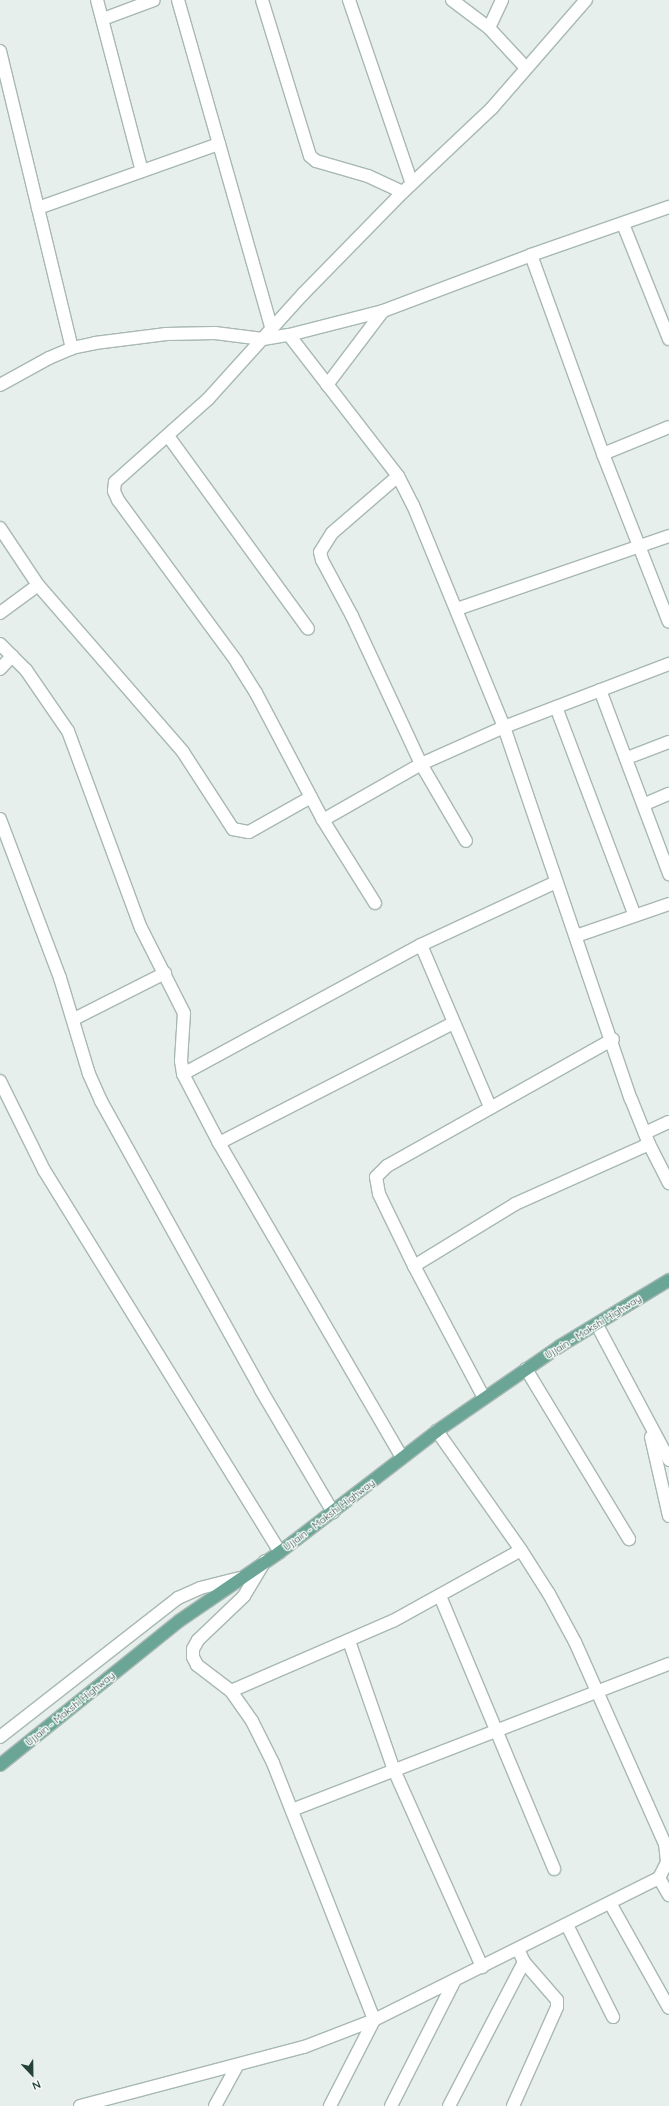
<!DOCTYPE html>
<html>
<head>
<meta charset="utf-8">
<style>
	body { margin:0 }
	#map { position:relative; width:669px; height:2106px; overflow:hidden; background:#e6efeb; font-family:Quicksand,sans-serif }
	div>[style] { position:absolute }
	.roads { filter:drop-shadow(1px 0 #a8b8b2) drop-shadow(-1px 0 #a8b8b2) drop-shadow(0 1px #a8b8b2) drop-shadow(0 -1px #a8b8b2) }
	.minor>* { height:12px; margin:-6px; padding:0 6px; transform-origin:6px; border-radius:6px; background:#fff }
	.major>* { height:12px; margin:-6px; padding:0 6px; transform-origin:6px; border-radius:6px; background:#6aa596 }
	span { translate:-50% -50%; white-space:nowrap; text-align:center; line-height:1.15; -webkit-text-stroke:3px #f7fbf9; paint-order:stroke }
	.street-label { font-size:10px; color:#24423a }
	.north { position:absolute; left:12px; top:2054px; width:40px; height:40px; -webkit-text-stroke:3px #f7fbf9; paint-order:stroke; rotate:158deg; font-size:11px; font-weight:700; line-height:16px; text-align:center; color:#24423a }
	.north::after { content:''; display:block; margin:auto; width:14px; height:18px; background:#24423a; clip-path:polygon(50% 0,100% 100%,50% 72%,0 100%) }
</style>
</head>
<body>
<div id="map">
	<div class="roads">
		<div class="minor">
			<div style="left:97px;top:0;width:177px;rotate:75.3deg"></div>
			<div style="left:178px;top:0;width:340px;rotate:74.1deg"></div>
			<div style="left:262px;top:0;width:163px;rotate:72.9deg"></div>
			<div style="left:310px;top:156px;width:8px;rotate:40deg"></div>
			<div style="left:316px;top:161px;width:54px;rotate:16.1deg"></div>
			<div style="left:368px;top:176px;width:38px;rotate:25deg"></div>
			<div style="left:349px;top:0;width:194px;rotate:71.1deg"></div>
			<div style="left:452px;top:0;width:46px;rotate:37.1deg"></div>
			<div style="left:489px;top:28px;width:54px;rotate:47.2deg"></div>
			<div style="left:103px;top:19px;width:54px;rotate:-20.4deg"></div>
			<div style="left:489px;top:28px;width:31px;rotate:-65deg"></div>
			<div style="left:0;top:51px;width:306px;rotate:76.4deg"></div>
			<div style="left:38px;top:208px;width:192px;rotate:-19.5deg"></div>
			<div style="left:623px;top:224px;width:124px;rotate:68.2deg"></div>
			<div style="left:531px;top:255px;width:212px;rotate:70.1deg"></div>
			<div style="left:603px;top:454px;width:180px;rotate:68.6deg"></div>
			<div style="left:289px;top:335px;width:178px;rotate:52.3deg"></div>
			<div style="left:398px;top:476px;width:33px;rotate:63deg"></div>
			<div style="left:413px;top:505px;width:240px;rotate:67.7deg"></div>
			<div style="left:504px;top:727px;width:393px;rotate:71.2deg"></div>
			<div style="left:631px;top:1099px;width:48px;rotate:68.2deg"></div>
			<div style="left:649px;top:1144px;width:44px;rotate:62.9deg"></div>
			<div style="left:0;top:385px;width:56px;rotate:-28.9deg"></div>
			<div style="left:49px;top:358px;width:25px;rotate:-23deg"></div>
			<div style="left:72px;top:348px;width:24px;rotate:-12deg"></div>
			<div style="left:95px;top:343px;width:72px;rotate:-7.2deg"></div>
			<div style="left:166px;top:334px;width:49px;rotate:-1.2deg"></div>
			<div style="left:215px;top:333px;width:48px;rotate:7.1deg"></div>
			<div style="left:263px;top:339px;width:26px;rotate:-9deg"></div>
			<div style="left:289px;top:335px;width:97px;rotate:-14.3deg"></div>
			<div style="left:383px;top:311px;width:158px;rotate:-20.7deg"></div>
			<div style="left:531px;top:255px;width:146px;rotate:-19.2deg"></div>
			<div style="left:327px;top:385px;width:93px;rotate:-52.9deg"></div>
			<div style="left:168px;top:436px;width:238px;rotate:54deg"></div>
			<div style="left:603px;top:454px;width:71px;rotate:-22.2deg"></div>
			<div style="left:398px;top:476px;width:87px;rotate:139.2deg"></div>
			<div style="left:332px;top:533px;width:22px;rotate:122deg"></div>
			<div style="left:320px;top:552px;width:8px;rotate:76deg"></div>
			<div style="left:322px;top:560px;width:64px;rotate:61.8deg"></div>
			<div style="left:352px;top:616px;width:163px;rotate:65deg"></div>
			<div style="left:421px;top:764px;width:89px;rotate:59.7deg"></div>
			<div style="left:0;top:528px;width:69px;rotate:56.3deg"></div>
			<div style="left:38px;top:585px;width:221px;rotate:49deg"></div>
			<div style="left:183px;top:752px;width:92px;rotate:57deg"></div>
			<div style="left:233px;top:829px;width:16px;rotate:11deg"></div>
			<div style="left:249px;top:832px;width:71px;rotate:-29.4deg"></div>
			<div style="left:457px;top:609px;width:224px;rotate:-19deg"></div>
			<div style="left:0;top:613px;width:47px;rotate:-36.4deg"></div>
			<div style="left:0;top:644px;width:37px;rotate:45deg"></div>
			<div style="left:26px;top:670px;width:74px;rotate:55.5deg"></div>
			<div style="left:68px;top:731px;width:210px;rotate:69.7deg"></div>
			<div style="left:141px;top:928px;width:95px;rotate:63.2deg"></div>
			<div style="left:184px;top:1013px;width:48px;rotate:93.6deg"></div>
			<div style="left:181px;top:1061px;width:13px;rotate:81deg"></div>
			<div style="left:183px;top:1074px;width:78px;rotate:62.4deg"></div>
			<div style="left:219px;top:1143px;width:363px;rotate:59.8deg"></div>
			<div style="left:0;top:669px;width:18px;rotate:-47deg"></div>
			<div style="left:600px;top:690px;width:197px;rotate:69.4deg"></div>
			<div style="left:556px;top:707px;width:223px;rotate:69.3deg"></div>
			<div style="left:627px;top:758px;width:45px;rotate:-20.9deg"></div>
			<div style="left:645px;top:804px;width:26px;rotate:-23deg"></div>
			<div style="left:0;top:819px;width:170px;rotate:69.3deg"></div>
			<div style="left:60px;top:978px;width:100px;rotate:73.2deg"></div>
			<div style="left:89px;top:1074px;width:30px;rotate:66deg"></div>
			<div style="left:101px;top:1101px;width:330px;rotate:61deg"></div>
			<div style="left:261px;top:1390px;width:142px;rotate:59.5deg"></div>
			<div style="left:323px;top:820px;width:113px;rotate:-29.7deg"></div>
			<div style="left:421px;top:764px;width:91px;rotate:-24deg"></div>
			<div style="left:504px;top:727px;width:177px;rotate:-20.9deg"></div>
			<div style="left:375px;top:903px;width:98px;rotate:-122.1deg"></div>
			<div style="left:323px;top:820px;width:144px;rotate:-117.8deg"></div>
			<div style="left:256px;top:693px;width:36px;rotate:-122deg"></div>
			<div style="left:237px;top:662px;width:201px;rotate:-126.3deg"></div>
			<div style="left:118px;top:500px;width:10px;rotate:-114deg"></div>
			<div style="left:114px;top:491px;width:9px;rotate:-84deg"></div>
			<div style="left:115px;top:482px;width:125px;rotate:-41.7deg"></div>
			<div style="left:208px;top:399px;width:142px;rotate:-47.9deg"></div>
			<div style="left:303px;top:294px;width:143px;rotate:-45.6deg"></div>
			<div style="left:403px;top:192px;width:122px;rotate:-43.3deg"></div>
			<div style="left:492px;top:108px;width:143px;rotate:-49deg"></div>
			<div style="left:576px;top:936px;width:98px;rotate:-19deg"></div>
			<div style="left:421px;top:945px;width:176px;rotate:66.9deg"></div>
			<div style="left:74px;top:1019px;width:102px;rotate:-26.8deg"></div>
			<div style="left:183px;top:1074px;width:271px;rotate:-28.5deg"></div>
			<div style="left:421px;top:945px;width:149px;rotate:-25deg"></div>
			<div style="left:0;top:1081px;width:99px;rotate:63.7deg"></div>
			<div style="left:44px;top:1170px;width:449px;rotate:58.3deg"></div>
			<div style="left:645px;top:1133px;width:26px;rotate:-25deg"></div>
			<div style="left:219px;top:1143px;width:263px;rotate:-27.1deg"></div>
			<div style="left:414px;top:1266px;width:119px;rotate:-31.5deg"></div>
			<div style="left:515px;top:1204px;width:147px;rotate:-24.1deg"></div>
			<div style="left:597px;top:1325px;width:153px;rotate:61.9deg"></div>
			<div style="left:526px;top:1369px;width:199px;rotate:58.8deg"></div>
			<div style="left:484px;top:1398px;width:149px;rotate:-117.9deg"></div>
			<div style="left:414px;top:1266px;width:80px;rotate:-115.9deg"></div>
			<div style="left:379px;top:1194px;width:17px;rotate:-100deg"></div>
			<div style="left:376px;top:1177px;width:16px;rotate:-45deg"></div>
			<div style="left:387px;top:1166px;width:259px;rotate:-29.3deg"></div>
			<div style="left:651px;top:1437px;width:81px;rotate:77.2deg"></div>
			<div style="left:265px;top:1561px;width:41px;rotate:121deg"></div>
			<div style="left:244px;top:1596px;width:64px;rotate:136.3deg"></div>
			<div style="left:198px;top:1640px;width:10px;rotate:119deg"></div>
			<div style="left:193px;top:1649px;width:8px;rotate:90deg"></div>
			<div style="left:193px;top:1657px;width:9px;rotate:63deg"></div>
			<div style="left:197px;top:1665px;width:43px;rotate:37.4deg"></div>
			<div style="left:231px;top:1691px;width:37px;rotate:55deg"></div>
			<div style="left:252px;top:1721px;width:47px;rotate:63.4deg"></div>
			<div style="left:273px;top:1763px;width:276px;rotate:68.5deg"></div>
			<div style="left:374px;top:2020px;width:97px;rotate:117.1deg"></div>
			<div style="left:440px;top:1596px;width:296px;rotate:67.3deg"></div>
			<div style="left:349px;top:1641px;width:137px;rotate:70.8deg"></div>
			<div style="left:394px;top:1770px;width:216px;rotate:65.9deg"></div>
			<div style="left:231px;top:1691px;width:176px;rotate:-23.4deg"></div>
			<div style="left:393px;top:1621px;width:146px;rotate:-29deg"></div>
			<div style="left:0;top:1737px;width:226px;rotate:-38deg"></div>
			<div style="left:178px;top:1598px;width:24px;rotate:-24deg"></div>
			<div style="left:200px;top:1588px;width:41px;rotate:-14deg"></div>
			<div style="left:292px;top:1810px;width:404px;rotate:-21.2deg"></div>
			<div style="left:659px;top:1878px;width:20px;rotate:60deg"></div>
			<div style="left:610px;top:1903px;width:120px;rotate:60.7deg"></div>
			<div style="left:567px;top:1925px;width:103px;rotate:63.4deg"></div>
			<div style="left:80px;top:2106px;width:232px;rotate:-14.8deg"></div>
			<div style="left:304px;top:2047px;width:75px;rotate:-21.1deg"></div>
			<div style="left:374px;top:2020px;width:318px;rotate:-26.5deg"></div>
			<div style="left:659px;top:1878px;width:18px;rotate:-63deg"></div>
			<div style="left:667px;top:1862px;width:18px;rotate:-96deg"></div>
			<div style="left:665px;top:1844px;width:221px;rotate:-114deg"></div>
			<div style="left:575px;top:1642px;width:55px;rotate:-118.4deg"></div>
			<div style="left:549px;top:1594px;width:52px;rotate:-122.5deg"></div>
			<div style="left:521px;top:1550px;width:146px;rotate:-125.2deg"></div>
			<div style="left:215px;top:2106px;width:46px;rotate:-61.2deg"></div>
			<div style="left:391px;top:2106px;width:139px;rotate:-63.1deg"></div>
			<div style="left:449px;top:2106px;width:162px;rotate:-62.5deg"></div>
			<div style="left:513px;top:2106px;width:108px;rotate:-66deg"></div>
			<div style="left:557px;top:2007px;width:7px;rotate:-90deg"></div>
			<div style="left:557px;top:2000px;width:50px;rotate:-131deg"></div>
			<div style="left:524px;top:1962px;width:14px;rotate:-115deg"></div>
		</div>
		<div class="major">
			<div style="left:0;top:1765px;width:230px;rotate:-38.8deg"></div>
			<div style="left:179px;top:1621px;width:122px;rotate:-34.3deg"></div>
			<div style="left:280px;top:1552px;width:198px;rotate:-37.6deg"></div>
			<div style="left:437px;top:1431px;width:150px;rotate:-34.6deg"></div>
			<div style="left:560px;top:1346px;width:127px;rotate:-31.2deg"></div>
		</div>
	</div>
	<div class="street-label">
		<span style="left:593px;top:1327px;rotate:-32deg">Ujjain - Makshi Highway</span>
		<span style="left:329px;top:1515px;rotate:-37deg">Ujjain - Makshi Highway</span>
		<span style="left:70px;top:1709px;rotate:-39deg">Ujjain - Makshi Highway</span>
	</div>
	<div class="north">N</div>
</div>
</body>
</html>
